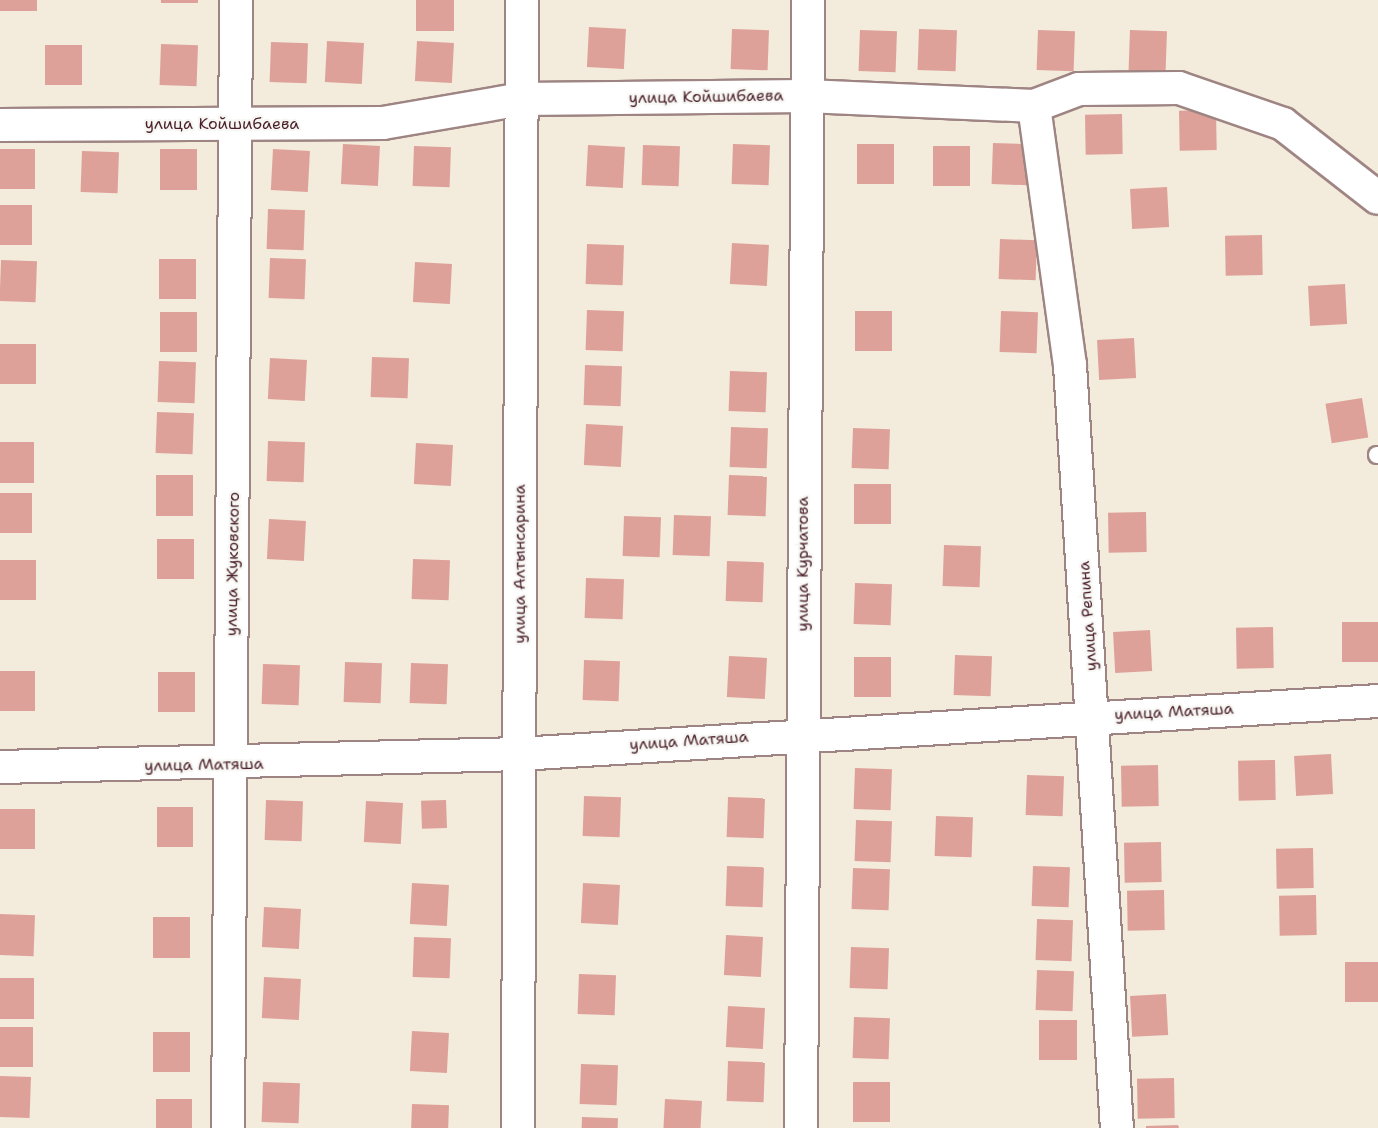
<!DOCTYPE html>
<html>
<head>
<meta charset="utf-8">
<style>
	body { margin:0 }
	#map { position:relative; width:1378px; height:1128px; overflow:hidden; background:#f3ebdb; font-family:"Shantell Sans",sans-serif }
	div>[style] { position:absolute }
	.building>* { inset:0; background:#dea199; transform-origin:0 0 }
	.roads { filter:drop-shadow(2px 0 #9e8583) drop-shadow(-2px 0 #9e8583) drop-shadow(0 2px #9e8583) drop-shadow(0 -2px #9e8583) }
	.service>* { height:16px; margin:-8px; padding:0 8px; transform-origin:8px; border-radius:8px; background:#fff }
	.minor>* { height:32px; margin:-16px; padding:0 16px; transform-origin:16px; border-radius:16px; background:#fff }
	span { translate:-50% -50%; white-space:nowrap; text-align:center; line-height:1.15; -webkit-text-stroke:4.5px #f6f6f2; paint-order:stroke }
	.street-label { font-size:16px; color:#4a1f2b }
</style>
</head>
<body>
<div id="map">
	<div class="building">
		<div style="left:0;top:0;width:37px;height:11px"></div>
		<div style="left:161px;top:0;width:37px;height:3px"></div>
		<div style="left:416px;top:0;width:38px;height:31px"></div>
		<div style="left:589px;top:27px;width:37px;height:40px;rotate:3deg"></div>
		<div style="left:732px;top:29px;width:37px;height:40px;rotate:2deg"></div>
		<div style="left:919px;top:29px;width:38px;height:41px;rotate:2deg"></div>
		<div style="left:860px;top:30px;width:37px;height:41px;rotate:2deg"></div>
		<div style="left:1038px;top:30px;width:37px;height:40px;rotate:2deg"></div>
		<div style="left:1130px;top:30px;width:37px;height:40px;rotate:2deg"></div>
		<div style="left:327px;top:41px;width:37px;height:41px;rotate:3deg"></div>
		<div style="left:417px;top:41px;width:37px;height:40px;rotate:3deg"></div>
		<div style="left:271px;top:42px;width:37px;height:40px;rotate:2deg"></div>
		<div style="left:161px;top:44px;width:37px;height:41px;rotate:2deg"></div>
		<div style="left:45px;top:45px;width:37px;height:40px"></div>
		<div style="left:1216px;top:110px;width:40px;height:37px;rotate:89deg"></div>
		<div style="left:1122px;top:114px;width:40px;height:37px;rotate:89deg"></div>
		<div style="left:993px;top:143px;width:37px;height:41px;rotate:2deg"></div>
		<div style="left:343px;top:144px;width:37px;height:40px;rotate:3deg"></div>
		<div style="left:733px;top:144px;width:37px;height:40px;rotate:2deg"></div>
		<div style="left:857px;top:144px;width:37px;height:40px"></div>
		<div style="left:588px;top:145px;width:37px;height:41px;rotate:3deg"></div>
		<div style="left:643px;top:145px;width:37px;height:40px;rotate:2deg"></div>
		<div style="left:414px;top:146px;width:37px;height:40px;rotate:2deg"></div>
		<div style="left:933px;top:146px;width:37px;height:40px"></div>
		<div style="left:0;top:149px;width:35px;height:40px"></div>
		<div style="left:160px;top:149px;width:37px;height:41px"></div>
		<div style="left:273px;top:149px;width:37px;height:41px;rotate:3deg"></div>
		<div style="left:82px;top:151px;width:37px;height:41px;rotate:2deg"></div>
		<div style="left:1167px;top:187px;width:40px;height:37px;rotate:87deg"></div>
		<div style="left:0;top:205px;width:32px;height:40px"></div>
		<div style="left:268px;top:209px;width:37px;height:40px;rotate:2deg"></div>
		<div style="left:1262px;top:235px;width:40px;height:37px;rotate:89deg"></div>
		<div style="left:1000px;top:239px;width:37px;height:40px;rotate:2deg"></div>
		<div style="left:732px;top:243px;width:37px;height:41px;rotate:3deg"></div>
		<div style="left:587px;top:244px;width:37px;height:40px;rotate:2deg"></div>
		<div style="left:270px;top:258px;width:36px;height:40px;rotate:2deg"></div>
		<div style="left:159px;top:259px;width:37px;height:40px"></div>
		<div style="left:1px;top:260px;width:36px;height:41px;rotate:2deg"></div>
		<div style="left:415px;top:262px;width:37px;height:40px;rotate:3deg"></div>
		<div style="left:1345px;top:284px;width:40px;height:37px;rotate:87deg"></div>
		<div style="left:587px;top:310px;width:37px;height:40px;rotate:2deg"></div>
		<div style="left:855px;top:311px;width:37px;height:40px"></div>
		<div style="left:1001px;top:311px;width:37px;height:41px;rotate:2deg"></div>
		<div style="left:160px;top:312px;width:37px;height:40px"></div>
		<div style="left:1134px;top:338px;width:40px;height:37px;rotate:87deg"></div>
		<div style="left:0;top:344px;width:36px;height:40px"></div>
		<div style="left:372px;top:357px;width:37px;height:40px;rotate:2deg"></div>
		<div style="left:270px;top:358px;width:37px;height:41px;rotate:3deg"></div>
		<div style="left:159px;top:361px;width:37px;height:41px;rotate:2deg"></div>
		<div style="left:585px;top:365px;width:37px;height:40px;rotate:2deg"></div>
		<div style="left:730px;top:371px;width:37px;height:40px;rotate:2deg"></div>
		<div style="left:1362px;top:398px;width:40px;height:37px;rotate:81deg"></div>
		<div style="left:157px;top:412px;width:37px;height:41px;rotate:2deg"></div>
		<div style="left:586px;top:424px;width:37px;height:41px;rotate:3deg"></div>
		<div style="left:731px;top:427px;width:37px;height:40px;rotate:2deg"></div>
		<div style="left:853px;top:428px;width:37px;height:40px;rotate:2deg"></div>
		<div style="left:268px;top:441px;width:37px;height:40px;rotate:2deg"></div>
		<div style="left:0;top:442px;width:34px;height:41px"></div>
		<div style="left:416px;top:443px;width:37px;height:41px;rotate:3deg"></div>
		<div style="left:156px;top:475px;width:37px;height:41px"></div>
		<div style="left:729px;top:475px;width:38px;height:40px;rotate:2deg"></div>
		<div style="left:854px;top:484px;width:37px;height:40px"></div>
		<div style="left:0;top:493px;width:32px;height:40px"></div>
		<div style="left:1146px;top:512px;width:40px;height:38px;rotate:89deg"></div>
		<div style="left:674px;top:515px;width:37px;height:40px;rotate:2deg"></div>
		<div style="left:624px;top:516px;width:37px;height:40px;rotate:2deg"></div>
		<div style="left:269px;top:519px;width:37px;height:40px;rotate:3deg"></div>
		<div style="left:157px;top:539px;width:37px;height:40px"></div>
		<div style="left:944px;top:545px;width:37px;height:41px;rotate:2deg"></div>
		<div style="left:413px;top:559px;width:37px;height:40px;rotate:2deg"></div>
		<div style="left:0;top:560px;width:36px;height:40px"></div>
		<div style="left:727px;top:561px;width:37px;height:40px;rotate:2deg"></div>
		<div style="left:586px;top:578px;width:38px;height:40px;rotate:2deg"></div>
		<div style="left:855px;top:583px;width:37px;height:41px;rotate:2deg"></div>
		<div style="left:1378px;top:622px;width:40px;height:36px;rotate:90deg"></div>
		<div style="left:1273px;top:627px;width:41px;height:37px;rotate:89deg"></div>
		<div style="left:1150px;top:630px;width:41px;height:37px;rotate:87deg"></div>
		<div style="left:955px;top:655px;width:37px;height:40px;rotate:2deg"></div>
		<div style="left:729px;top:656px;width:38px;height:41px;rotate:3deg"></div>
		<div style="left:854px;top:657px;width:37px;height:40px"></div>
		<div style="left:584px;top:660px;width:36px;height:40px;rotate:2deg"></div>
		<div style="left:345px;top:662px;width:37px;height:40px;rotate:2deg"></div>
		<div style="left:411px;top:663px;width:37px;height:40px;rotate:2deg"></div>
		<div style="left:263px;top:664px;width:37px;height:40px;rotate:2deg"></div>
		<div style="left:0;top:671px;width:35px;height:40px"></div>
		<div style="left:158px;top:672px;width:37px;height:40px"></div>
		<div style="left:1331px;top:754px;width:40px;height:37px;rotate:87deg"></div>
		<div style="left:1275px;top:760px;width:40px;height:37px;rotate:89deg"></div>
		<div style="left:1158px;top:765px;width:41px;height:37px;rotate:89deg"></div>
		<div style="left:855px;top:768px;width:37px;height:41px;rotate:2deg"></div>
		<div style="left:1027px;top:775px;width:37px;height:40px;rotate:2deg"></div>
		<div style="left:584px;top:796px;width:37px;height:40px;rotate:2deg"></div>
		<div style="left:728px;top:797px;width:37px;height:40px;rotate:2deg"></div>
		<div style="left:266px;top:800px;width:37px;height:40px;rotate:2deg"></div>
		<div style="left:446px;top:800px;width:28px;height:25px;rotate:88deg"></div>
		<div style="left:366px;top:801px;width:37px;height:41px;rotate:3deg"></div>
		<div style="left:157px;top:807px;width:36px;height:40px"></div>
		<div style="left:0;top:809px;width:35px;height:40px"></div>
		<div style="left:936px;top:816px;width:37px;height:40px;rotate:2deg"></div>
		<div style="left:856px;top:820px;width:36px;height:41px;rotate:2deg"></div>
		<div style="left:1161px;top:842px;width:40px;height:37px;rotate:89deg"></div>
		<div style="left:1313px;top:848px;width:40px;height:37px;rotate:89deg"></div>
		<div style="left:727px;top:866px;width:37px;height:40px;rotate:2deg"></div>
		<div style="left:1033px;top:866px;width:37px;height:40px;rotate:2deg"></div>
		<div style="left:853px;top:868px;width:37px;height:41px;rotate:2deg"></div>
		<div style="left:412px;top:883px;width:37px;height:41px;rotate:3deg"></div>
		<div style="left:583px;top:883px;width:37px;height:40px;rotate:3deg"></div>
		<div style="left:1164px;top:890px;width:40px;height:37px;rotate:89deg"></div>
		<div style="left:1316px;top:895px;width:40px;height:37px;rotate:89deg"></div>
		<div style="left:264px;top:907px;width:37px;height:40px;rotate:3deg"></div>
		<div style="left:0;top:914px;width:35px;height:41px;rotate:2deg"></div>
		<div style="left:153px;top:917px;width:37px;height:41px"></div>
		<div style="left:1037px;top:919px;width:36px;height:41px;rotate:2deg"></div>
		<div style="left:726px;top:935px;width:37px;height:40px;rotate:3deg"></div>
		<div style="left:414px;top:937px;width:37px;height:40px;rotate:2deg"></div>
		<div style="left:851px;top:947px;width:38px;height:41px;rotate:2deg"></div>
		<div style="left:1378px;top:962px;width:40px;height:33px;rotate:90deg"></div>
		<div style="left:1037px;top:970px;width:37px;height:40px;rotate:2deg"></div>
		<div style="left:579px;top:974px;width:37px;height:40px;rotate:2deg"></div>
		<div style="left:264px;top:977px;width:37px;height:41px;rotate:3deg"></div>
		<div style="left:0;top:978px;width:34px;height:41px"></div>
		<div style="left:1166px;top:994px;width:41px;height:36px;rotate:87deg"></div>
		<div style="left:728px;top:1006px;width:37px;height:41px;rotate:3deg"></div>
		<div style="left:854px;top:1017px;width:36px;height:41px;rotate:2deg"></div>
		<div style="left:1039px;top:1020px;width:38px;height:40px"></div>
		<div style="left:0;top:1027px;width:33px;height:40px"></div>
		<div style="left:412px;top:1031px;width:37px;height:40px;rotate:3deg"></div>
		<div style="left:153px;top:1032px;width:37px;height:40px"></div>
		<div style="left:728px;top:1061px;width:37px;height:40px;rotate:2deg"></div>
		<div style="left:581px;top:1064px;width:37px;height:40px;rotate:2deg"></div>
		<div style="left:0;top:1076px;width:31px;height:41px;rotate:2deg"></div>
		<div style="left:1174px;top:1078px;width:40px;height:37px;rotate:89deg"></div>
		<div style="left:263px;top:1082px;width:37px;height:40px;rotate:2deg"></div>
		<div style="left:853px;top:1082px;width:37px;height:40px"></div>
		<div style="left:156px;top:1099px;width:36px;height:29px"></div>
		<div style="left:665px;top:1099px;width:37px;height:29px;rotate:3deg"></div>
		<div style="left:412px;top:1104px;width:37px;height:24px;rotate:2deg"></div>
		<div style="left:582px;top:1117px;width:36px;height:11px;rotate:2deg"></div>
		<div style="clip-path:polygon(1178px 1125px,1179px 1128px,1146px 1128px,1146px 1126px)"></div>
	</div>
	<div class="roads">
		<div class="service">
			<div style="left:1377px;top:455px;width:1px"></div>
		</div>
		<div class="minor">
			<div style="left:1034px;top:106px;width:261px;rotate:82.1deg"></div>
			<div style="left:1070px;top:365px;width:764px;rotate:86.48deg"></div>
			<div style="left:0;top:125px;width:383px;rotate:-0.3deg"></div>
			<div style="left:383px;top:123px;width:141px;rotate:-9.8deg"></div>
			<div style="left:522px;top:99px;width:284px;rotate:-0.6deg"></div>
			<div style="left:806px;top:96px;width:228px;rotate:2.5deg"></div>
			<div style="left:1034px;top:106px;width:48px;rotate:-20.7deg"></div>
			<div style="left:1079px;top:89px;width:100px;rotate:-0.6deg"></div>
			<div style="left:1179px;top:88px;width:110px;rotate:19.1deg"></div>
			<div style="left:1283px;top:124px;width:120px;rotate:37.9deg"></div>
			<div style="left:0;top:767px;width:519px;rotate:-1.43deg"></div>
			<div style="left:519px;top:754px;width:861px;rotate:-3.53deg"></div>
			<div style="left:228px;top:1128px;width:1128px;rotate:-89.59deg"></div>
			<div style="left:518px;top:1128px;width:1128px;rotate:-89.8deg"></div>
			<div style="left:801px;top:1128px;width:1128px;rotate:-89.64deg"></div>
		</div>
	</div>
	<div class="street-label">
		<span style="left:706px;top:97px;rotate:-1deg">улица Койшибаева</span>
		<span style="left:222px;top:124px">улица Койшибаева</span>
		<span style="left:233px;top:564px;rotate:-89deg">улица Жуковского</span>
		<span style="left:520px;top:564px;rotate:-90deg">улица Алтынсарина</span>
		<span style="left:803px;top:564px;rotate:-90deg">улица Курчатова</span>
		<span style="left:1088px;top:616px;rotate:-94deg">улица Репина</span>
		<span style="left:1174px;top:712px;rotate:-3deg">улица Матяша</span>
		<span style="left:689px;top:741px;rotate:-4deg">улица Матяша</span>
		<span style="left:204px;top:765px;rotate:-1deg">улица Матяша</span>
	</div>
</div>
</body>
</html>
